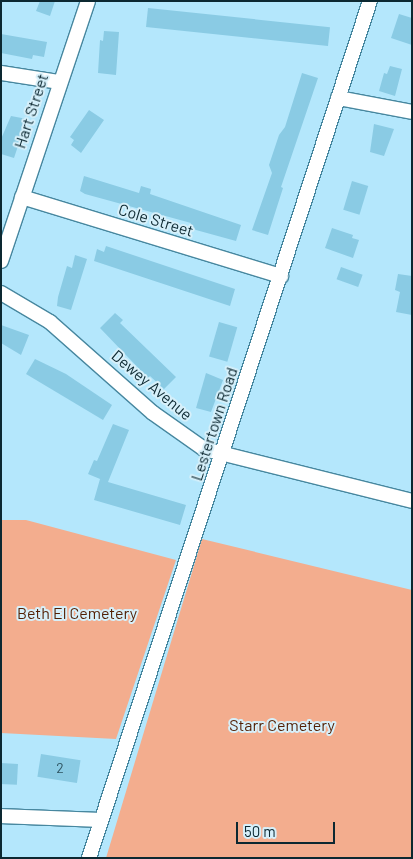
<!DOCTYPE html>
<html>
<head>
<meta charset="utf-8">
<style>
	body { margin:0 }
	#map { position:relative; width:413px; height:859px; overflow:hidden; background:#b4e7fc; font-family:Barlow,sans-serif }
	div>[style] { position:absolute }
	.green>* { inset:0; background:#f3ad8e }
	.building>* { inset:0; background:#8acbe4; transform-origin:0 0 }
	.roads { filter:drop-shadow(1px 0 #47879f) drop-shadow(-1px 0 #47879f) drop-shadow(0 1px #47879f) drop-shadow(0 -1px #47879f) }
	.minor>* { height:14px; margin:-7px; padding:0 7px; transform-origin:7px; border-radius:7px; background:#fff }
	span { translate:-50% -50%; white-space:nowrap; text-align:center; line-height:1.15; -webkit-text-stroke:4px #d7f0fa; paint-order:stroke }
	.number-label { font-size:14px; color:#2c515e }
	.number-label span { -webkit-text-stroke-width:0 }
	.street-label { font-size:16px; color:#0c2831 }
	.park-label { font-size:16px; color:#521f03 }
	.frame { position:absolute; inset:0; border:2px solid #0c2831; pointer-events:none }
	.scale { position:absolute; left:236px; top:822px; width:99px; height:22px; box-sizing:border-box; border:2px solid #0c2831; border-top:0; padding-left:6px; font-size:15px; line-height:18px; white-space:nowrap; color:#0c2831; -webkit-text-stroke:4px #d7f0fa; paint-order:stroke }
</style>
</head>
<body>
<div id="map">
	<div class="green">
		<div style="clip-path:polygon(1px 520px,26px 520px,176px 560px,116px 739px,1px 733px)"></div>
		<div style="clip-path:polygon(202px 539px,412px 590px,412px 858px,106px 858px)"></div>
	</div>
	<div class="building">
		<div style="clip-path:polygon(40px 1px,55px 1px,50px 16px,36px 11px)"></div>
		<div style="left:148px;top:8px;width:183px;height:19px;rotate:6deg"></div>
		<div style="clip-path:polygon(399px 14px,412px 18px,412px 45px,391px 38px)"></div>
		<div style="clip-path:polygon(104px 31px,119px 32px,116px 75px,98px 73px,100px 40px,103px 41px)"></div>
		<div style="clip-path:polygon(1px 34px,47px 42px,44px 57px,33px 55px,32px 59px,1px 53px)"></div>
		<div style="clip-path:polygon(390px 66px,402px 69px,395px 96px,379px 91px,384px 73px,387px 74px)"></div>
		<div style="clip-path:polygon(302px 73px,318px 78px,281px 187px,283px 188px,268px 235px,252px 230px,272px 173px,269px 165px,279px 135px,285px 127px)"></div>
		<div style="clip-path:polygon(89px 110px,104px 120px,81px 153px,71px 145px,74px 140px,70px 137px)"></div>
		<div style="clip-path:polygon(11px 116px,27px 119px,14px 158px,1px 154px,1px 139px)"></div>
		<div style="clip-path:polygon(374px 124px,394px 129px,384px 156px,370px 152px)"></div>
		<div style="clip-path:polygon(84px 176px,139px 193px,141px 186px,151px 189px,150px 194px,241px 225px,236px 241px,196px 230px,190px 226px,191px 223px,85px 194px,80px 191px)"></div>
		<div style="left:352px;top:181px;width:17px;height:30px;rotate:17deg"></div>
		<div style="clip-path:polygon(332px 228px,353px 235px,352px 238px,359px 240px,353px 258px,325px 248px)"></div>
		<div style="clip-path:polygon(106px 246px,235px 289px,230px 306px,94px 261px,97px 249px,104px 252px)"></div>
		<div style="clip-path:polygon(75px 255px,87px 259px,71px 310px,57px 306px,58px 297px,67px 266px,72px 268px)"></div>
		<div style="left:341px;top:267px;width:23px;height:13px;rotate:20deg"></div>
		<div style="clip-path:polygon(398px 274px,412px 276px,412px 315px,396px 312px,400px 292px,395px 290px)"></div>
		<div style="clip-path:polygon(115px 313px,123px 320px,120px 323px,176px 377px,164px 389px,150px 376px,148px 378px,100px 328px)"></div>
		<div style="left:219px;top:322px;width:19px;height:36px;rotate:16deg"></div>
		<div style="clip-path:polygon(1px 325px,29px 335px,21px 355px,1px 343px)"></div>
		<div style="clip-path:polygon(35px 359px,66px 374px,112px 405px,103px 420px,26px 374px)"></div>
		<div style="clip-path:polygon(206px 373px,223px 380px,211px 412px,196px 408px)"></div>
		<div style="clip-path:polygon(113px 424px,129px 430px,108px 482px,186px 505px,180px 525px,94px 500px,100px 479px,105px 481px,88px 474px,94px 460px,97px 461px)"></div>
		<div style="left:41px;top:754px;width:40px;height:23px;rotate:9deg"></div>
		<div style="left:1px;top:763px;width:17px;height:21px;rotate:3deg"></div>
	</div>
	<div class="roads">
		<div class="minor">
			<div style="left:1px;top:73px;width:59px;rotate:8.8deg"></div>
			<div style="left:338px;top:98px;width:75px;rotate:10.7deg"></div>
			<div style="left:22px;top:197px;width:271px;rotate:17deg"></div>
			<div style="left:1px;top:261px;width:274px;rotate:-71.5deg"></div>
			<div style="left:1px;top:293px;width:57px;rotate:30.6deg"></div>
			<div style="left:50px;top:322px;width:137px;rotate:41.5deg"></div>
			<div style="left:153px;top:413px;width:62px;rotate:35.2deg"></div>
			<div style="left:204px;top:449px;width:214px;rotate:14deg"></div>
			<div style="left:1px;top:816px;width:100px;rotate:2.3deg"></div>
			<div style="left:89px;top:858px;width:902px;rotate:-71.85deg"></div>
		</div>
	</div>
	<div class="number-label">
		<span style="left:60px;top:768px">2</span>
	</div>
	<div class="street-label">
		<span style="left:31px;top:111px;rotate:-72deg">Hart Street</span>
		<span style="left:156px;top:220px;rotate:17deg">Cole Street</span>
		<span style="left:152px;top:385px;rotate:40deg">Dewey Avenue</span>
		<span style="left:214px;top:424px;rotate:-72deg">Lestertown Road</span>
	</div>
	<div class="park-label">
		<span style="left:77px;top:613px">Beth El Cemetery</span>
		<span style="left:282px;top:725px">Starr Cemetery</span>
	</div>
	<div class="frame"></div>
	<div class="scale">50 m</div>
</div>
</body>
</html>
